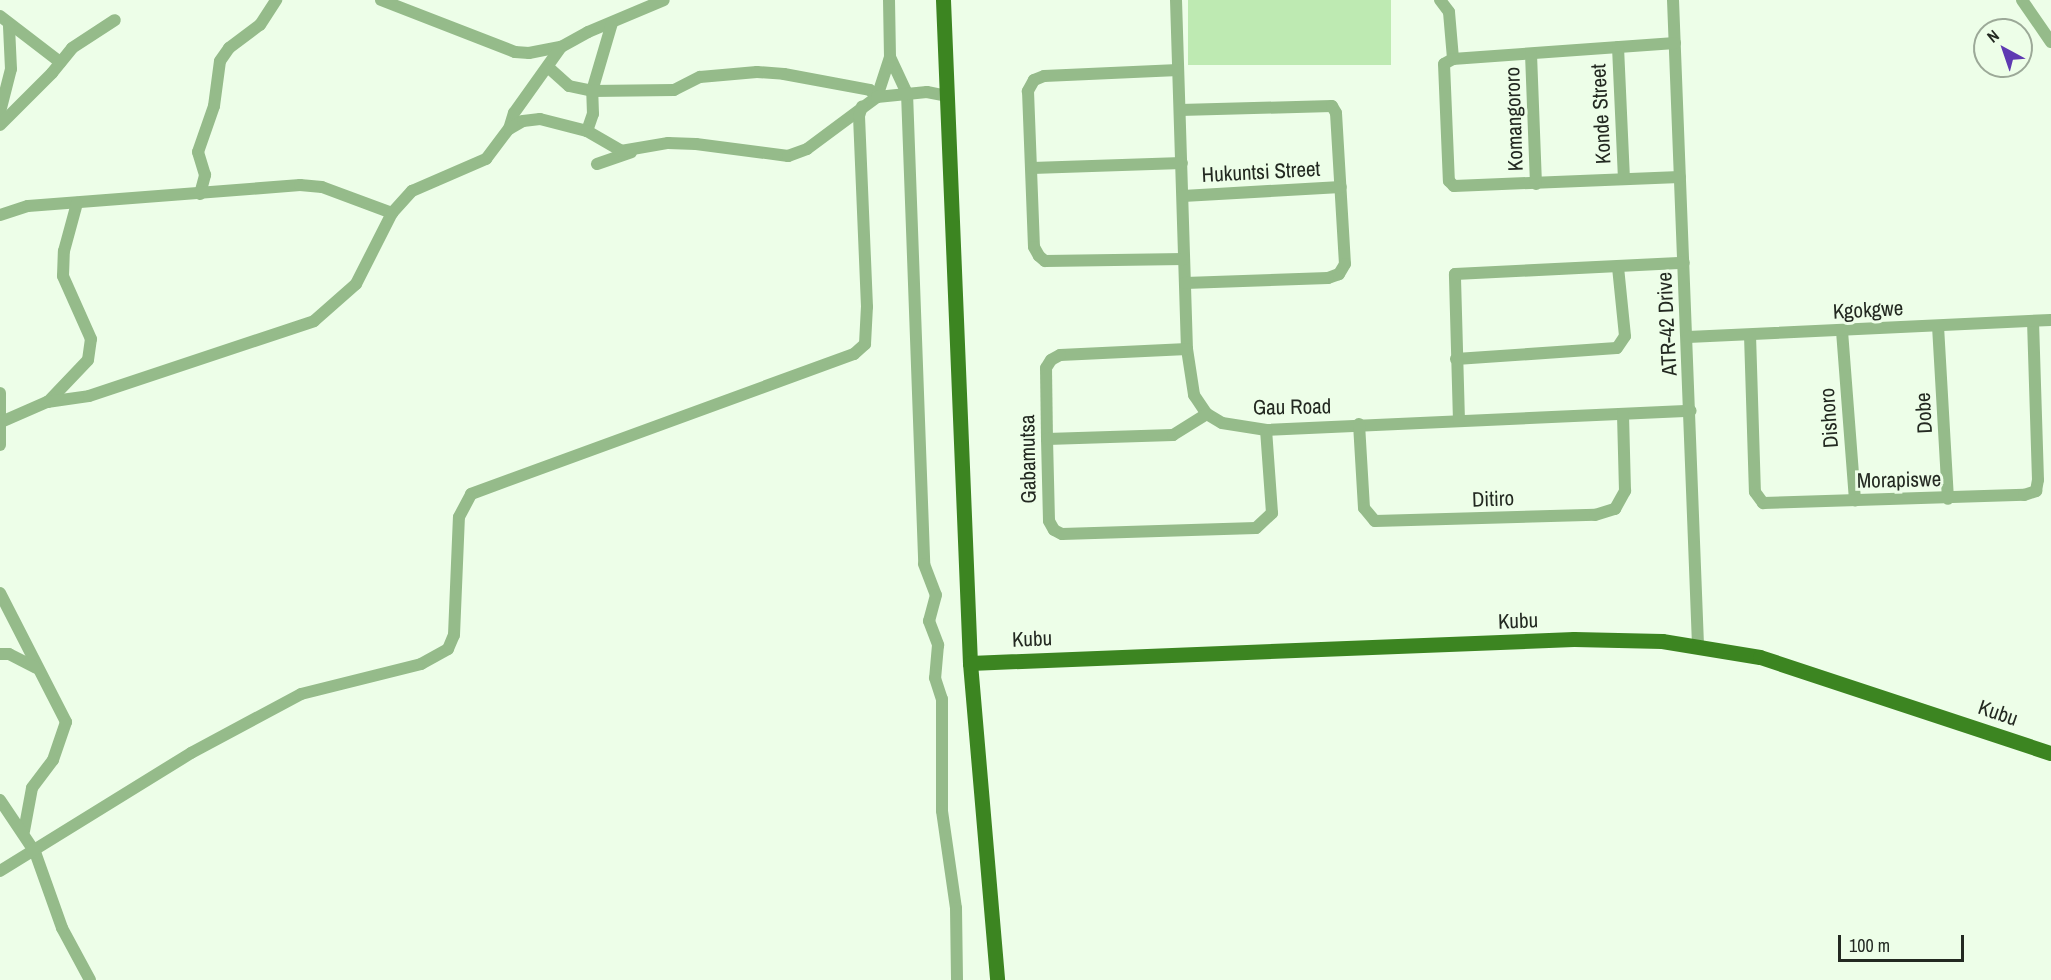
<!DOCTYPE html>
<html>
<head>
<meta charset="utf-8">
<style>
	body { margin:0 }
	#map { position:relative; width:2051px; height:980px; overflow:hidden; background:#edfee8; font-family:"Archivo Narrow",sans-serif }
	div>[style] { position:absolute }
	.green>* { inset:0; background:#beeab2; transform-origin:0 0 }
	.minor>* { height:12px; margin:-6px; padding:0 6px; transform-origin:6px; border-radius:6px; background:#95bb8a }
	.major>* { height:15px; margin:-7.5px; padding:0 7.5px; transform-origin:7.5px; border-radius:7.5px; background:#3c8521 }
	span { translate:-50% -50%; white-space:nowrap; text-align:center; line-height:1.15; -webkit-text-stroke:6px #edfee8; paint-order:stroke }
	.street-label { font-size:21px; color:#232921 }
	.north { position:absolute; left:1973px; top:18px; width:60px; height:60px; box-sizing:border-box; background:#edfee8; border:2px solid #9ca998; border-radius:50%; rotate:320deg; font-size:16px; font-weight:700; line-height:24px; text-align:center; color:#232921 }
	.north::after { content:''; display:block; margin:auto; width:21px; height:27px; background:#5e3ab2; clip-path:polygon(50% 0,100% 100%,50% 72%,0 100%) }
	.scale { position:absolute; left:1838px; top:935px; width:126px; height:27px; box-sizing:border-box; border:3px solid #232921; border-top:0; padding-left:8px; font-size:18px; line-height:21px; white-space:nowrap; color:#232921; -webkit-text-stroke:4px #edfee8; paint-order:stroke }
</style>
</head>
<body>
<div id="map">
	<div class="green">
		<div style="left:1188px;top:0;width:203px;height:65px"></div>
	</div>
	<div class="minor">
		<div style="left:381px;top:0;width:144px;rotate:21.2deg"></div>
		<div style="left:515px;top:52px;width:14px;rotate:4deg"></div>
		<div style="left:529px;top:53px;width:33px;rotate:-11deg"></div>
		<div style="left:561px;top:47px;width:31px;rotate:-29deg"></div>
		<div style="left:588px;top:32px;width:82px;rotate:-22.8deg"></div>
		<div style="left:1176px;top:0;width:349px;rotate:88.2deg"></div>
		<div style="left:1187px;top:349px;width:47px;rotate:81.3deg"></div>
		<div style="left:1194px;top:395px;width:23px;rotate:56deg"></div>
		<div style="left:1207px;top:414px;width:17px;rotate:31deg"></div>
		<div style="left:1222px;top:423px;width:45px;rotate:9deg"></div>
		<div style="left:1266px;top:430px;width:425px;rotate:-2.6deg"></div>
		<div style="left:1440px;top:0;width:15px;rotate:53deg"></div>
		<div style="left:1449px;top:12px;width:47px;rotate:85.1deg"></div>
		<div style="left:1673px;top:0;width:646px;rotate:87.78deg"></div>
		<div style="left:2022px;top:0;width:51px;rotate:55.4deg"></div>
		<div style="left:0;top:16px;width:76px;rotate:37.5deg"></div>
		<div style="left:1675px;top:43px;width:223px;rotate:175.9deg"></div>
		<div style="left:1453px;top:59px;width:10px;rotate:151deg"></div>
		<div style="left:1444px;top:64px;width:117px;rotate:87.6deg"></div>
		<div style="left:1449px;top:181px;width:7px;rotate:45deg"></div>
		<div style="left:1454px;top:186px;width:226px;rotate:-2.3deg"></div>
		<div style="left:1618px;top:47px;width:132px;rotate:87.4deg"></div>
		<div style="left:1531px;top:54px;width:130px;rotate:87.8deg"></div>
		<div style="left:890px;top:57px;width:40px;rotate:65deg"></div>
		<div style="left:907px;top:93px;width:471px;rotate:87.9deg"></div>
		<div style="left:924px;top:564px;width:33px;rotate:69deg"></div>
		<div style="left:936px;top:595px;width:27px;rotate:105deg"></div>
		<div style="left:929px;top:621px;width:26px;rotate:69deg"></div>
		<div style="left:938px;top:645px;width:33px;rotate:95deg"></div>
		<div style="left:935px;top:678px;width:22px;rotate:72deg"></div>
		<div style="left:942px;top:699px;width:112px;rotate:90deg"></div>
		<div style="left:942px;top:811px;width:98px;rotate:81.8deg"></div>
		<div style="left:956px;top:908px;width:72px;rotate:89.2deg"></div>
		<div style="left:549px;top:68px;width:27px;rotate:42deg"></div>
		<div style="left:569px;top:86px;width:24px;rotate:12deg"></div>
		<div style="left:592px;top:91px;width:71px;rotate:-73.6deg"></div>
		<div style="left:1178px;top:70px;width:134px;rotate:177.4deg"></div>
		<div style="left:1044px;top:76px;width:11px;rotate:158deg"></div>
		<div style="left:1034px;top:80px;width:13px;rotate:119deg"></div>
		<div style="left:1028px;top:91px;width:156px;rotate:87.8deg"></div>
		<div style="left:1034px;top:247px;width:10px;rotate:61deg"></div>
		<div style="left:1039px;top:256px;width:8px;rotate:40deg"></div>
		<div style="left:1045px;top:261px;width:139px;rotate:-0.8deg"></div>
		<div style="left:1180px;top:110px;width:152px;rotate:-1.5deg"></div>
		<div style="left:1332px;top:106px;width:8px;rotate:60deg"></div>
		<div style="left:1336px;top:113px;width:151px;rotate:86.6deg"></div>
		<div style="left:1345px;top:264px;width:12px;rotate:121deg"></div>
		<div style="left:1339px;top:274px;width:12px;rotate:160deg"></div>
		<div style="left:1328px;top:278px;width:143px;rotate:178deg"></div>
		<div style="left:0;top:112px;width:44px;rotate:-75.7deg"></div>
		<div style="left:11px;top:69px;width:43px;rotate:-92.7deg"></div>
		<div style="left:0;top:125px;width:74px;rotate:-45deg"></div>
		<div style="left:52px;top:73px;width:32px;rotate:-51deg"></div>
		<div style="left:72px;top:48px;width:51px;rotate:-33.1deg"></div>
		<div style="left:509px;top:129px;width:17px;rotate:-73deg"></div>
		<div style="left:514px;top:113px;width:81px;rotate:-54.5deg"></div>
		<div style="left:587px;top:131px;width:18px;rotate:-71deg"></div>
		<div style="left:593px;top:114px;width:23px;rotate:-92deg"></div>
		<div style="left:592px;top:91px;width:82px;rotate:-0.7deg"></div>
		<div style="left:674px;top:90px;width:29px;rotate:-27deg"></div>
		<div style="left:700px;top:77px;width:57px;rotate:-5deg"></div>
		<div style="left:757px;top:72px;width:27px;rotate:4deg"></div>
		<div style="left:784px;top:74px;width:87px;rotate:10.5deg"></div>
		<div style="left:870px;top:90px;width:10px;rotate:45deg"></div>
		<div style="left:877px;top:97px;width:42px;rotate:-72deg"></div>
		<div style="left:890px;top:57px;width:57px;rotate:-91deg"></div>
		<div style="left:597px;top:164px;width:36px;rotate:-19deg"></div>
		<div style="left:1032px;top:168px;width:150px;rotate:-1.9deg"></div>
		<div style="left:200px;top:194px;width:20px;rotate:-75deg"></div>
		<div style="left:205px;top:175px;width:24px;rotate:-107deg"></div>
		<div style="left:198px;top:152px;width:49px;rotate:-70.8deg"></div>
		<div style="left:214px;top:106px;width:45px;rotate:-82.4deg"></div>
		<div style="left:220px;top:61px;width:16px;rotate:-55deg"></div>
		<div style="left:229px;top:48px;width:39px;rotate:-37deg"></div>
		<div style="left:260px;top:25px;width:30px;rotate:-57deg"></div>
		<div style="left:1183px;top:196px;width:158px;rotate:-3.3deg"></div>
		<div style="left:0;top:215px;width:29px;rotate:-18deg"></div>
		<div style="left:28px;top:206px;width:273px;rotate:-4.4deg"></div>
		<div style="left:300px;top:185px;width:22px;rotate:5deg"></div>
		<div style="left:322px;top:187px;width:75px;rotate:20.4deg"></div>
		<div style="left:1938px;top:326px;width:173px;rotate:86.7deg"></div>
		<div style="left:1842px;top:331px;width:170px;rotate:85.6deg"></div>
		<div style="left:1750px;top:335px;width:157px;rotate:88.2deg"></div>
		<div style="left:1755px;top:492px;width:14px;rotate:54deg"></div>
		<div style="left:1763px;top:503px;width:261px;rotate:-1.8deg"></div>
		<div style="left:2024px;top:495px;width:13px;rotate:-18deg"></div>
		<div style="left:2036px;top:491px;width:11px;rotate:-80deg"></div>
		<div style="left:2038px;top:480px;width:159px;rotate:-91.8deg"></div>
		<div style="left:1688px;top:337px;width:363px;rotate:-2.7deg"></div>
		<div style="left:1187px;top:349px;width:127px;rotate:177.3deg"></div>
		<div style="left:1060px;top:355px;width:10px;rotate:151deg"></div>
		<div style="left:1051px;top:360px;width:9px;rotate:122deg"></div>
		<div style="left:1046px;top:368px;width:71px;rotate:89.2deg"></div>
		<div style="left:1047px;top:439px;width:82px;rotate:88.6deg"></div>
		<div style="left:1049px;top:521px;width:10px;rotate:61deg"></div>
		<div style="left:1054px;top:530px;width:9px;rotate:27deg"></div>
		<div style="left:1062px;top:534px;width:194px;rotate:-1.8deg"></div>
		<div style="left:1256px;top:528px;width:22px;rotate:-43deg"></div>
		<div style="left:1272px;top:513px;width:83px;rotate:-94.1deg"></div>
		<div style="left:1456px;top:359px;width:161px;rotate:-3.9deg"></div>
		<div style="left:1617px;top:348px;width:14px;rotate:-56deg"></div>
		<div style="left:1625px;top:336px;width:69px;rotate:-95.8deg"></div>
		<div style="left:0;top:393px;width:52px;rotate:90deg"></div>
		<div style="left:48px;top:402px;width:58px;rotate:-46.4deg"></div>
		<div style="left:88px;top:360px;width:21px;rotate:-82deg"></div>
		<div style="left:91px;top:339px;width:69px;rotate:-114deg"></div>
		<div style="left:63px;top:276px;width:25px;rotate:-88deg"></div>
		<div style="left:64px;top:251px;width:50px;rotate:-74.8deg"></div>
		<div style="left:1459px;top:421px;width:147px;rotate:-91.6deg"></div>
		<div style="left:1455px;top:274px;width:229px;rotate:-2.8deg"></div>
		<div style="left:1px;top:422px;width:50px;rotate:-23.5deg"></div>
		<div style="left:47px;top:402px;width:42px;rotate:-8.1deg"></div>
		<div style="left:89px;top:396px;width:237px;rotate:-18.4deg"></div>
		<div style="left:314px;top:321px;width:56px;rotate:-41.4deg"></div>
		<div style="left:356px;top:284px;width:80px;rotate:-63.1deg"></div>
		<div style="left:392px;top:213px;width:30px;rotate:-48deg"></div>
		<div style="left:412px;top:191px;width:81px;rotate:-23.4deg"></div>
		<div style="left:486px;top:159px;width:38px;rotate:-53deg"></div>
		<div style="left:509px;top:129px;width:16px;rotate:-30deg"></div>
		<div style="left:523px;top:121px;width:17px;rotate:-7deg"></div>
		<div style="left:540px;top:119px;width:49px;rotate:14.3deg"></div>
		<div style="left:587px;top:131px;width:39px;rotate:30deg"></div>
		<div style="left:621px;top:151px;width:48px;rotate:-9.7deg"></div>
		<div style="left:668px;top:143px;width:28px;rotate:2deg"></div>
		<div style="left:696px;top:144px;width:93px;rotate:7.4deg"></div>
		<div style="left:788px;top:156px;width:20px;rotate:-20deg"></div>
		<div style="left:807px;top:149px;width:87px;rotate:-36.6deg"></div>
		<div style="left:877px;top:97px;width:50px;rotate:-5.7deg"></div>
		<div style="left:927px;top:92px;width:20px;rotate:11deg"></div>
		<div style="left:1359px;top:424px;width:84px;rotate:86.6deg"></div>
		<div style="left:1364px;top:508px;width:17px;rotate:50deg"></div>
		<div style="left:1375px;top:521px;width:220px;rotate:-1.6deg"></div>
		<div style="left:1595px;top:515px;width:21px;rotate:-17deg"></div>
		<div style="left:1615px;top:509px;width:21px;rotate:-61deg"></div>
		<div style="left:1625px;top:491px;width:77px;rotate:-91.5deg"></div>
		<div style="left:1047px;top:439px;width:126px;rotate:-1.8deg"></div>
		<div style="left:1173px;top:435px;width:40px;rotate:-32deg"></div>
		<div style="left:0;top:593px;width:145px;rotate:62.9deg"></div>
		<div style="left:66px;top:722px;width:40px;rotate:108.9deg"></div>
		<div style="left:53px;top:760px;width:35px;rotate:127deg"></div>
		<div style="left:32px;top:788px;width:44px;rotate:100.5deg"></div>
		<div style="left:0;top:654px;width:9px"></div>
		<div style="left:9px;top:654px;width:30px;rotate:27deg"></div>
		<div style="left:0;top:800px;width:63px;rotate:56.1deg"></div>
		<div style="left:35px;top:852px;width:81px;rotate:70.4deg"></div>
		<div style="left:62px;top:928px;width:59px;rotate:61.7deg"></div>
		<div style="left:0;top:871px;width:225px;rotate:-31.7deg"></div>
		<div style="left:191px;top:753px;width:125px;rotate:-28.2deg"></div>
		<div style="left:301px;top:694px;width:124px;rotate:-14deg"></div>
		<div style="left:421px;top:664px;width:31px;rotate:-29deg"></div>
		<div style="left:448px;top:649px;width:15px;rotate:-67deg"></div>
		<div style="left:454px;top:635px;width:118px;rotate:-87.6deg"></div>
		<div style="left:459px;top:517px;width:26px;rotate:-62deg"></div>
		<div style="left:471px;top:494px;width:408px;rotate:-20.1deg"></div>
		<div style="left:854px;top:354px;width:15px;rotate:-42deg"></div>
		<div style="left:865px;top:344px;width:37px;rotate:-87deg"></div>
		<div style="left:867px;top:307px;width:191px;rotate:-92.4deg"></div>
		<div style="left:859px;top:116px;width:10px;rotate:-73deg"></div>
	</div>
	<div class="major">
		<div style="left:943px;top:0;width:664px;rotate:87.67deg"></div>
		<div style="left:970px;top:663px;width:318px;rotate:85.1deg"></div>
		<div style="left:970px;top:663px;width:604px;rotate:-2.28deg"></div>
		<div style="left:1574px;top:639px;width:88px;rotate:1.3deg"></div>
		<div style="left:1662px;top:641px;width:99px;rotate:9.3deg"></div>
		<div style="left:1760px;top:657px;width:306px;rotate:18.3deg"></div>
	</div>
	<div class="street-label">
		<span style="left:1601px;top:114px;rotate:-93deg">Konde Street</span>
		<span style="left:1514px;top:119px;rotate:-92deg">Komangororo</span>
		<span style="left:1261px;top:172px;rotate:-3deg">Hukuntsi Street</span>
		<span style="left:1868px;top:310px;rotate:-3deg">Kgokgwe</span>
		<span style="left:1667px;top:324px;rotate:-93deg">ATR-42 Drive</span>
		<span style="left:1292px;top:407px;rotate:-1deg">Gau Road</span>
		<span style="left:1924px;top:413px;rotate:-93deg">Dobe</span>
		<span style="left:1829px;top:418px;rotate:-94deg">Dishoro</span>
		<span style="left:1028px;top:459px;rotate:-91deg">Gabamutsa</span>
		<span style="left:1899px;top:480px;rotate:-1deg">Morapiswe</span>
		<span style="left:1493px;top:499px;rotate:-2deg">Ditiro</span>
		<span style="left:1518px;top:621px;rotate:-2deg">Kubu</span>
		<span style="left:1032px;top:639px;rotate:-2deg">Kubu</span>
		<span style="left:1998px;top:713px;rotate:19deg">Kubu</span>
	</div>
	<div class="north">N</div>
	<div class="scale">100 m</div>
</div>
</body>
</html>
